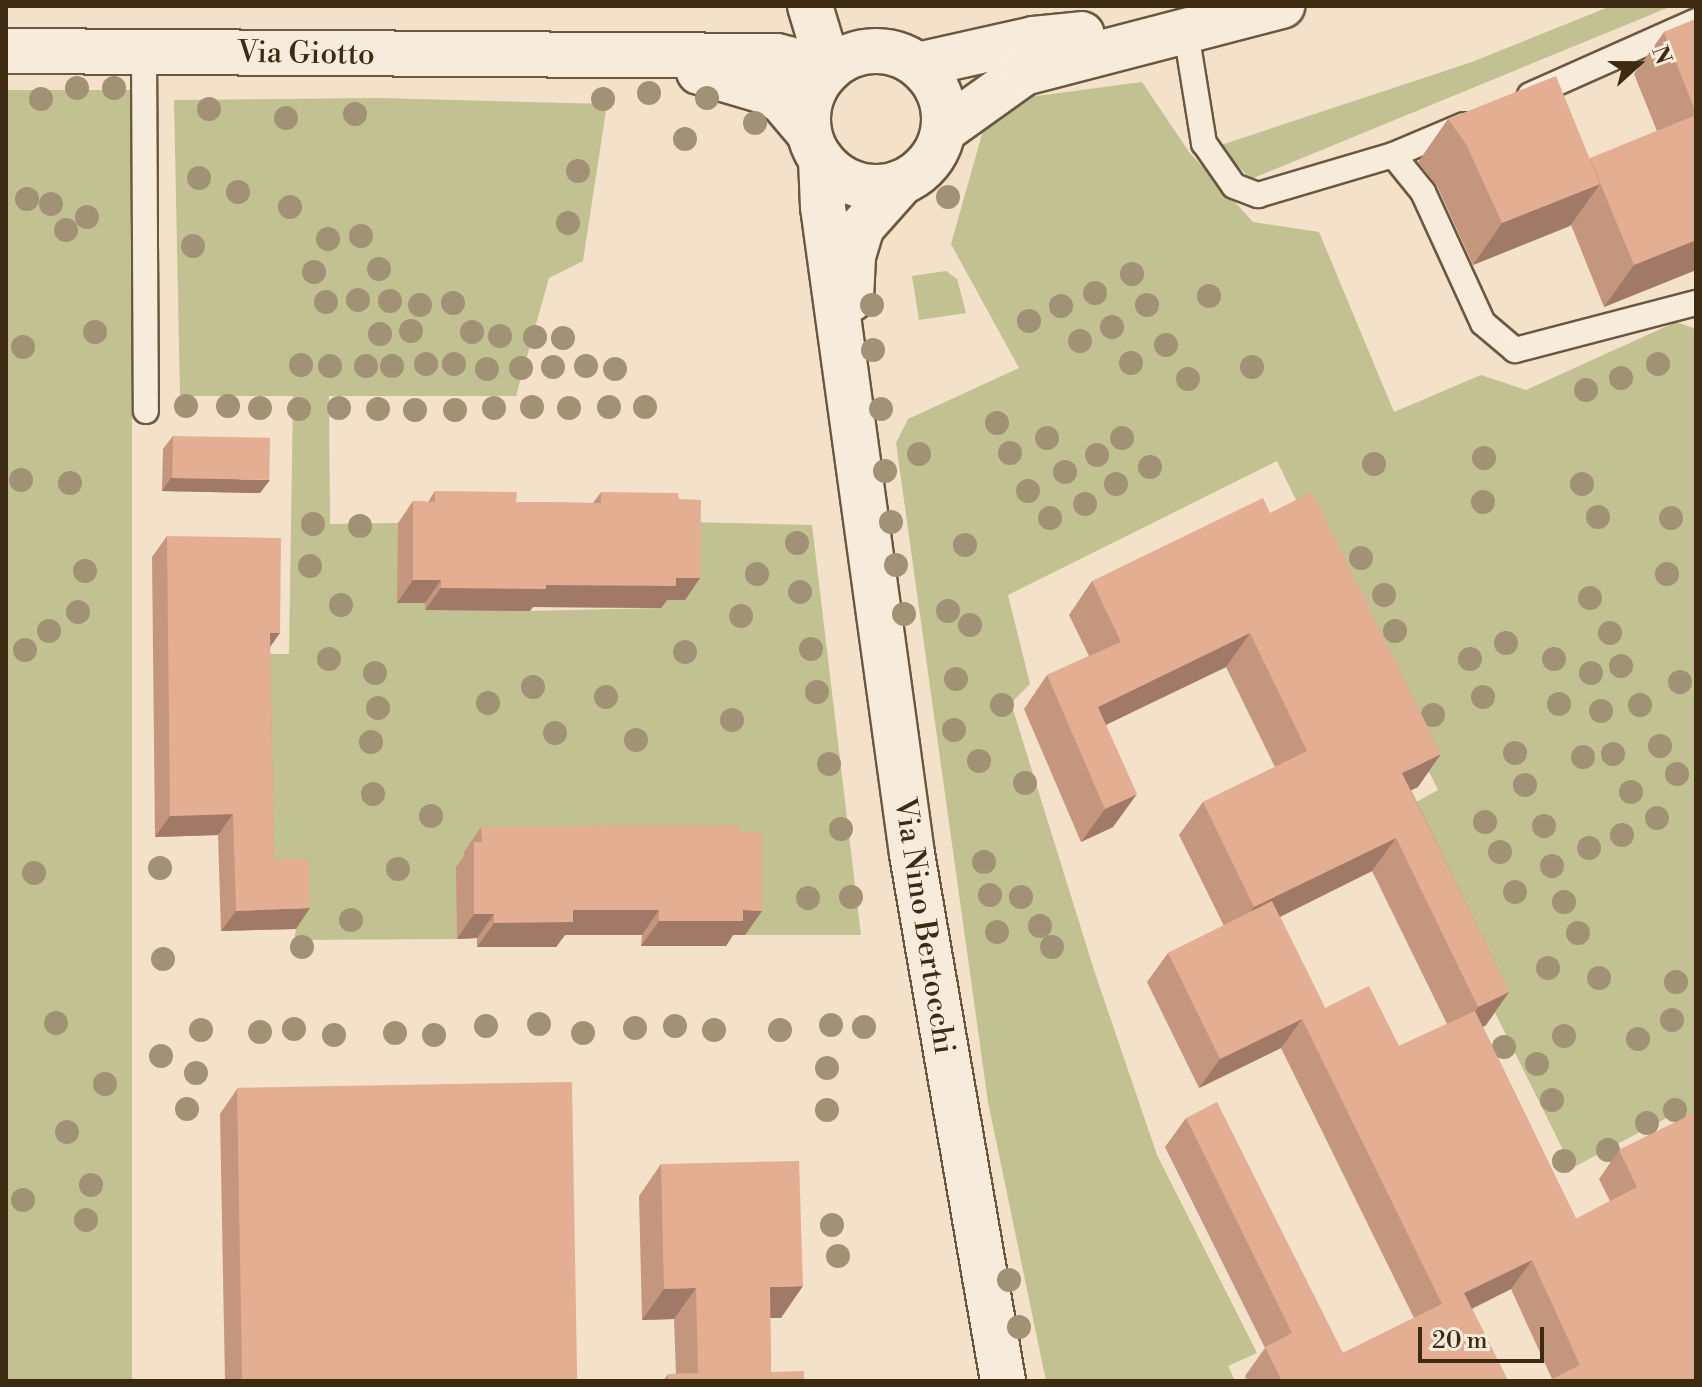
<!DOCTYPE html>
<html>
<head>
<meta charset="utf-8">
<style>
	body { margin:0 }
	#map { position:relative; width:1702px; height:1387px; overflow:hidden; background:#f3e1c9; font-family:"Libre Bodoni",serif }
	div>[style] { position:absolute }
	.green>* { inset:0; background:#c2c191; transform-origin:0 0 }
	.roads { filter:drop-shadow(2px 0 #6a583f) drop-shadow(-2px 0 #6a583f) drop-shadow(0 2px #6a583f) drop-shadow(0 -2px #6a583f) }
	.lane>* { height:24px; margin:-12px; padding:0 12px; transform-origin:12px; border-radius:12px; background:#f7ecdc }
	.street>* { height:44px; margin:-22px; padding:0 22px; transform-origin:22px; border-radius:22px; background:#f7ecdc }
	.secondary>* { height:44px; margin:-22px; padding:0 22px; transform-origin:22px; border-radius:22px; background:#f7ecdc }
	.secondary>.ring { margin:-22px; padding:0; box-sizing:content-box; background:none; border:44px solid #f7ecdc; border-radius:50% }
	.trees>* { width:24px; height:24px; margin:-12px; border-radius:50%; background:#a19175 }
	.wall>* { inset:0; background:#c4967e }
	.shaded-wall>* { inset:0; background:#a07a67 }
	.building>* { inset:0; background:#e4ae93; transform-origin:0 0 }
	span { translate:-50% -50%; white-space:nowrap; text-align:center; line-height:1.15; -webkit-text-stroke:7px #f7ecdc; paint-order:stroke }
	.street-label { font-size:30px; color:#3c2a11 }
	.frame { position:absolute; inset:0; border:8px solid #3c2a11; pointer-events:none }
	.north { position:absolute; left:1598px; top:24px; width:80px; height:80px; -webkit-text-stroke:6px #f7ecdc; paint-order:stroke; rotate:69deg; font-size:22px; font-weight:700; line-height:32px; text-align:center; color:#3c2a11 }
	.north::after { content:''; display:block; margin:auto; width:28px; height:36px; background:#3c2a11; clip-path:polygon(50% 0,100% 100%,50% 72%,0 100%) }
	.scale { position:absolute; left:1418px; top:1327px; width:126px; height:36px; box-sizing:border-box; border:4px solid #3c2a11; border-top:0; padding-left:10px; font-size:24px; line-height:28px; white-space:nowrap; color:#3c2a11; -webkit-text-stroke:6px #f7ecdc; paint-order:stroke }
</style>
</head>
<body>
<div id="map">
	<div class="green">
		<div style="clip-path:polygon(1611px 6px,1672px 6px,1251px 179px,1218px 146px,1472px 62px)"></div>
		<div style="clip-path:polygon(1142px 82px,1189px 152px,1253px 222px,1319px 232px,1394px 412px,1481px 375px,1526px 390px,1676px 322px,1696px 329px,1696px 1148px,1680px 1111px,1572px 1168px,1396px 813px,1438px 790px,1277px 461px,1008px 595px,1030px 684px,1011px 703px,1094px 970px,1157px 1155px,1257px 1353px,1228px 1366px,1235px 1381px,1046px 1381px,988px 1102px,896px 443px,908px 419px,1019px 368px,951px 244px,984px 127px,1006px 107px,1029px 97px)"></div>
		<div style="left:132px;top:90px;width:1291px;height:126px;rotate:90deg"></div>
		<div style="clip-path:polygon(379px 98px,607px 104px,583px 261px,549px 278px,516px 396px,329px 396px,330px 524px,398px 523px,398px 603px,425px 603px,426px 610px,530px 611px,660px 608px,686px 522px,812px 525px,861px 935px,745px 935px,457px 867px,457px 939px,294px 940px,296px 929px,258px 881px,222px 654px,289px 654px,293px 396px,180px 396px,174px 100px)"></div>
		<div style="clip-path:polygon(946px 271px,957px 279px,966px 313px,919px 320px,912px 276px)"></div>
	</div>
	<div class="roads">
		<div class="lane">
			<div style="left:1185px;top:26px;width:119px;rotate:80.8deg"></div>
			<div style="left:1204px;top:143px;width:52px;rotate:55.1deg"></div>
			<div style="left:1234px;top:186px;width:26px;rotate:21deg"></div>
			<div style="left:1258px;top:195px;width:141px;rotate:-16.5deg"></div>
			<div style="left:1393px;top:155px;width:48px;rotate:51deg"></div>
			<div style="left:1423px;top:192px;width:144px;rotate:65.4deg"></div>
			<div style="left:1483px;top:323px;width:42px;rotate:40.2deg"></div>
			<div style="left:1515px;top:350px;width:187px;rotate:-14.6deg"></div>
			<div style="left:144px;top:51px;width:360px;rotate:89.7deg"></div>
			<div style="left:1530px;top:95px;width:182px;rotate:-24deg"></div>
			<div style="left:1393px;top:155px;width:77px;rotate:-22.9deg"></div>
		</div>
		<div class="street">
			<div style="left:810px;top:6px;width:66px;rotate:73.2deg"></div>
			<div style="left:821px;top:159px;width:48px;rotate:87.6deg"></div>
			<div style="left:823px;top:207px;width:653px;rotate:82.17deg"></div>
			<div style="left:912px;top:854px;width:535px;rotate:80.2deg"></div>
			<div style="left:851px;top:299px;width:43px;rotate:-87.3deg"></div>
			<div style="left:853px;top:256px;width:30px;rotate:-73deg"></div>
			<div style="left:862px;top:227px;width:60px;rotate:-48.4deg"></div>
		</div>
		<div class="secondary">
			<div style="left:6px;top:51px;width:771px;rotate:0.37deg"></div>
			<div style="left:777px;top:56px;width:54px;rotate:14deg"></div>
			<div class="ring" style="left:808px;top:51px;width:92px;height:92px"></div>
			<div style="left:918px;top:65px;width:119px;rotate:-12.6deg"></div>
			<div style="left:1034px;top:39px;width:48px;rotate:-5.9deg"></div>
			<div style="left:699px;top:72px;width:68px;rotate:16.3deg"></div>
			<div style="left:764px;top:91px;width:21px;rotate:29deg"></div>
			<div style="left:782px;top:101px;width:42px;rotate:49.8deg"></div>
			<div style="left:944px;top:130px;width:98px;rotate:-35.5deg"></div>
			<div style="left:1024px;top:73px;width:267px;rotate:-14.6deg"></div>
		</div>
	</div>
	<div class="trees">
		<div style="left:77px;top:88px"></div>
		<div style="left:114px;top:88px"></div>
		<div style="left:649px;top:93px"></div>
		<div style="left:707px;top:98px"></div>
		<div style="left:41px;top:99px"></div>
		<div style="left:603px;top:99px"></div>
		<div style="left:209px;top:109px"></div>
		<div style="left:355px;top:114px"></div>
		<div style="left:286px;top:118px"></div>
		<div style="left:755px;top:123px"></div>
		<div style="left:685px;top:139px"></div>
		<div style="left:578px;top:171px"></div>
		<div style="left:199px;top:178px"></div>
		<div style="left:238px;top:192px"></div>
		<div style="left:948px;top:197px"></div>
		<div style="left:27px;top:199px"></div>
		<div style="left:51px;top:204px"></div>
		<div style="left:290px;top:207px"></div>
		<div style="left:87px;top:217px"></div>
		<div style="left:568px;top:223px"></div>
		<div style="left:66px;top:230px"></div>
		<div style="left:361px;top:236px"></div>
		<div style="left:328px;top:239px"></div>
		<div style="left:193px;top:246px"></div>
		<div style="left:379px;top:269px"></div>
		<div style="left:314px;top:272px"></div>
		<div style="left:1132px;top:274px"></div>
		<div style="left:1095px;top:293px"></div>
		<div style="left:1209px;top:296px"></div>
		<div style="left:358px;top:300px"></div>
		<div style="left:390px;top:301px"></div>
		<div style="left:326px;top:302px"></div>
		<div style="left:453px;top:303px"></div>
		<div style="left:420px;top:305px"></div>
		<div style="left:872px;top:305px"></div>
		<div style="left:1147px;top:305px"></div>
		<div style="left:1061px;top:306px"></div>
		<div style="left:1029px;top:321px"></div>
		<div style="left:1112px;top:327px"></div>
		<div style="left:411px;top:331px"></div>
		<div style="left:95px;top:332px"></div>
		<div style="left:472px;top:332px"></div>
		<div style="left:380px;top:334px"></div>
		<div style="left:500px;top:336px"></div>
		<div style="left:535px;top:337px"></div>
		<div style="left:563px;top:338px"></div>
		<div style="left:1080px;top:341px"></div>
		<div style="left:1166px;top:345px"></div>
		<div style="left:23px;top:347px"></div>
		<div style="left:873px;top:350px"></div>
		<div style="left:1131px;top:363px"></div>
		<div style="left:426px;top:364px"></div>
		<div style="left:454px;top:364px"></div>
		<div style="left:1658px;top:364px"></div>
		<div style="left:301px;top:365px"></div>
		<div style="left:330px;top:366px"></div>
		<div style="left:366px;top:366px"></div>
		<div style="left:392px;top:366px"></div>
		<div style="left:586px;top:366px"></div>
		<div style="left:553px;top:367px"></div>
		<div style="left:1252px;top:367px"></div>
		<div style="left:521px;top:368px"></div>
		<div style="left:487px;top:369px"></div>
		<div style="left:615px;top:369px"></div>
		<div style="left:1621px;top:378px"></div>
		<div style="left:1188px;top:379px"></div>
		<div style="left:1586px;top:390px"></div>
		<div style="left:186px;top:406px"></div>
		<div style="left:228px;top:406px"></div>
		<div style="left:532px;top:407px"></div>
		<div style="left:609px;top:407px"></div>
		<div style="left:645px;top:407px"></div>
		<div style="left:260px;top:408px"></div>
		<div style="left:339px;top:408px"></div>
		<div style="left:494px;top:408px"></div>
		<div style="left:569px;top:408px"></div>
		<div style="left:299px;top:409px"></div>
		<div style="left:378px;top:409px"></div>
		<div style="left:881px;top:409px"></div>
		<div style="left:415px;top:410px"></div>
		<div style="left:455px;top:410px"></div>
		<div style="left:997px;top:423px"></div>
		<div style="left:1047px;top:438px"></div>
		<div style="left:1122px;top:438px"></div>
		<div style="left:1010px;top:453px"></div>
		<div style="left:919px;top:454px"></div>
		<div style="left:1097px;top:455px"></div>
		<div style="left:1484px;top:458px"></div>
		<div style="left:1374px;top:464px"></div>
		<div style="left:1150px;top:467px"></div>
		<div style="left:885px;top:471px"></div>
		<div style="left:1065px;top:472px"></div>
		<div style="left:21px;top:480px"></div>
		<div style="left:70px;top:483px"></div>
		<div style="left:1116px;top:484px"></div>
		<div style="left:1582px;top:484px"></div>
		<div style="left:1028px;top:491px"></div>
		<div style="left:1483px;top:502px"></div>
		<div style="left:1085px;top:504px"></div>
		<div style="left:1598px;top:517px"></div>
		<div style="left:1050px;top:518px"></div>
		<div style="left:1671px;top:518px"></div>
		<div style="left:891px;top:522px"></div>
		<div style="left:313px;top:524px"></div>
		<div style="left:360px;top:526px"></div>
		<div style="left:797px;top:543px"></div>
		<div style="left:965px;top:545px"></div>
		<div style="left:1361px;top:558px"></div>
		<div style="left:896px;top:565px"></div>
		<div style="left:310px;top:566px"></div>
		<div style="left:85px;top:571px"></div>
		<div style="left:757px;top:574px"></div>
		<div style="left:1667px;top:574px"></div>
		<div style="left:800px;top:592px"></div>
		<div style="left:1384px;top:595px"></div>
		<div style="left:1590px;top:598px"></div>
		<div style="left:341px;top:605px"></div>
		<div style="left:948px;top:611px"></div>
		<div style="left:78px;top:612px"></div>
		<div style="left:904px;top:614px"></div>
		<div style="left:741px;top:616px"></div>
		<div style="left:970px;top:625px"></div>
		<div style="left:49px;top:631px"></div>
		<div style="left:1395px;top:631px"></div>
		<div style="left:1610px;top:633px"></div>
		<div style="left:1506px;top:643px"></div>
		<div style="left:811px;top:649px"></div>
		<div style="left:25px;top:650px"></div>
		<div style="left:685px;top:652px"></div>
		<div style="left:329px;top:659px"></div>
		<div style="left:1470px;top:659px"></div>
		<div style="left:1554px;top:659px"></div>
		<div style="left:1621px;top:666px"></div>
		<div style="left:375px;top:673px"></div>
		<div style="left:1591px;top:673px"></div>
		<div style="left:956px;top:679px"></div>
		<div style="left:1680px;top:682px"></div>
		<div style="left:533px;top:687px"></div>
		<div style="left:817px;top:692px"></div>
		<div style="left:606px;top:697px"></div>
		<div style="left:1483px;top:697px"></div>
		<div style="left:488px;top:703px"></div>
		<div style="left:1559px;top:704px"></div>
		<div style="left:1002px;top:705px"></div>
		<div style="left:1640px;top:705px"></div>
		<div style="left:378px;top:708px"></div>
		<div style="left:1601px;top:711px"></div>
		<div style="left:1433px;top:715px"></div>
		<div style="left:732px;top:720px"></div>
		<div style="left:954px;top:730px"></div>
		<div style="left:555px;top:733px"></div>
		<div style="left:636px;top:740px"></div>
		<div style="left:371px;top:742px"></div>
		<div style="left:1660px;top:746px"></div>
		<div style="left:1515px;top:753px"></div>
		<div style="left:1613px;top:754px"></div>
		<div style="left:1583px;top:757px"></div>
		<div style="left:979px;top:761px"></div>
		<div style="left:829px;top:764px"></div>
		<div style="left:1677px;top:774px"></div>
		<div style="left:1025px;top:783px"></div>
		<div style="left:1525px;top:785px"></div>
		<div style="left:1631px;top:792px"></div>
		<div style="left:373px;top:794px"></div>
		<div style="left:431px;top:816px"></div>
		<div style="left:1657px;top:818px"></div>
		<div style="left:1485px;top:822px"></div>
		<div style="left:1544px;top:826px"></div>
		<div style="left:841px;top:829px"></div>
		<div style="left:1622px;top:835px"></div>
		<div style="left:1589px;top:848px"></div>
		<div style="left:1500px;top:852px"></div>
		<div style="left:984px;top:862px"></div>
		<div style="left:1552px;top:866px"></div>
		<div style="left:160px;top:868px"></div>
		<div style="left:398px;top:869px"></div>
		<div style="left:34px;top:873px"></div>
		<div style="left:1515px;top:892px"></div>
		<div style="left:990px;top:895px"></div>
		<div style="left:851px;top:897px"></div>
		<div style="left:1021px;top:897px"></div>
		<div style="left:808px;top:898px"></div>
		<div style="left:1564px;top:902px"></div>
		<div style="left:351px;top:920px"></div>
		<div style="left:1040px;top:926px"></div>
		<div style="left:997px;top:932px"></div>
		<div style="left:1578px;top:933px"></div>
		<div style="left:302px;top:947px"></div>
		<div style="left:1052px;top:947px"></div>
		<div style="left:163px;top:959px"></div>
		<div style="left:1548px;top:968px"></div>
		<div style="left:1599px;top:978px"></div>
		<div style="left:1676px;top:982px"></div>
		<div style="left:1672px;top:1020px"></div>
		<div style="left:56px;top:1023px"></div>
		<div style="left:539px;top:1024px"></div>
		<div style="left:831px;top:1025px"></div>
		<div style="left:486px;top:1026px"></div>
		<div style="left:675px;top:1026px"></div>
		<div style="left:864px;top:1027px"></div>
		<div style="left:635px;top:1028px"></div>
		<div style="left:294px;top:1029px"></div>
		<div style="left:201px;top:1030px"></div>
		<div style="left:714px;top:1030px"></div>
		<div style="left:780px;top:1030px"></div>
		<div style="left:260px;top:1032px"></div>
		<div style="left:395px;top:1033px"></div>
		<div style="left:583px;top:1033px"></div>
		<div style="left:334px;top:1035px"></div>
		<div style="left:434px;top:1035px"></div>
		<div style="left:1564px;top:1036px"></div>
		<div style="left:1638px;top:1039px"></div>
		<div style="left:1504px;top:1047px"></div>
		<div style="left:161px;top:1056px"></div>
		<div style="left:1537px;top:1064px"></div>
		<div style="left:827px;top:1068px"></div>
		<div style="left:196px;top:1073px"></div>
		<div style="left:105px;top:1084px"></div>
		<div style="left:1552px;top:1100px"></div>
		<div style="left:187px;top:1109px"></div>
		<div style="left:827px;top:1110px"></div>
		<div style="left:1675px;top:1110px"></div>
		<div style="left:1647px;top:1123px"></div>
		<div style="left:67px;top:1132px"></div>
		<div style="left:1608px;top:1150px"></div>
		<div style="left:1564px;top:1161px"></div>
		<div style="left:91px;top:1185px"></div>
		<div style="left:23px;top:1200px"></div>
		<div style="left:86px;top:1220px"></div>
		<div style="left:832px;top:1225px"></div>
		<div style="left:838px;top:1256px"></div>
		<div style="left:1009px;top:1280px"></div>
		<div style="left:1019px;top:1327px"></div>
	</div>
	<div class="wall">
		<div style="clip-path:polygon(1696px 19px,1696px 270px,1604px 307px,1571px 225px,1473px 265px,1437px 186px,1418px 162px,1448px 119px,1590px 159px,1657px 131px,1634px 74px,1664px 32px)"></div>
		<div style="clip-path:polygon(173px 436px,260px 493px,162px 491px,163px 449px)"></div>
		<div style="clip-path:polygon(435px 491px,516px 502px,593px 503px,601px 492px,679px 499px,700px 578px,685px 600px,667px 600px,661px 608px,533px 607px,530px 611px,425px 610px,425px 603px,397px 603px,398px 523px,413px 501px,428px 502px)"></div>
		<div style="clip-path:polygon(evenodd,1270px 513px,1418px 787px,1411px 790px,1509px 992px,1486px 1025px,1483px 1027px,1576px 1219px,1610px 1201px,1599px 1179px,1619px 1150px,1694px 1113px,1696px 1381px,1552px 1379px,1511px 1289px,1472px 1309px,1508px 1381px,1247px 1381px,1245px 1376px,1265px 1348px,1165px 1147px,1186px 1118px,1343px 1353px,1414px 1318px,1281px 1048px,1199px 1088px,1147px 982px,1168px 953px,1224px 926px,1179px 835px,1203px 802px,1275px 767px,1226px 667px,1106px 725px,1113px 827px,1081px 842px,1024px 709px,1047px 675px,1089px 656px,1069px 615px,1092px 581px,1270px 513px,1372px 871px,1447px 1024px,1399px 1046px,1325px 1008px,1280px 917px,1372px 871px)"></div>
		<div style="clip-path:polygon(167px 536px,270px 647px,274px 860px,296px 929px,221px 931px,218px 835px,155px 837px,152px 557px)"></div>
		<div style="clip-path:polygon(481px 827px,738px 832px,762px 911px,745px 935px,733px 935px,726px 946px,641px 946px,642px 935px,565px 935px,556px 947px,477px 947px,477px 938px,457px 939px,456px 867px,464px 856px,464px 852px)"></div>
		<div style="clip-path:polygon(237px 1089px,579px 1381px,225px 1381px,220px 1114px)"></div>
		<div style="clip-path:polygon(661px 1164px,781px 1318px,770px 1318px,771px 1372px,804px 1381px,663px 1381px,668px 1374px,676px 1374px,674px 1319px,642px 1320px,639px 1196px)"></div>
	</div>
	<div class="shaded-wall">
		<div style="clip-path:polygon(1600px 184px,1570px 226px,1473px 265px,1502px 223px)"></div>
		<div style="clip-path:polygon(1696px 240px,1696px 270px,1604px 307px,1634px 265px)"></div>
		<div style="clip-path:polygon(171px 478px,270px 480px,260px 493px,162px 491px)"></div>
		<div style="clip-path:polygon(676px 578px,700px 578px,685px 600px,667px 600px,661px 608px,533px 607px,530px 611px,425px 610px,441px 588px,546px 585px)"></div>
		<div style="clip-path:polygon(413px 580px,441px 580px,425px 603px,397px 603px)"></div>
		<div style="clip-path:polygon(270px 633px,280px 633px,265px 654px)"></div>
		<div style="clip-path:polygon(1250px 633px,1226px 667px,1074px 740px,1098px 707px)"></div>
		<div style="clip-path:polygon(1441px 754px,1418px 787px,1379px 806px,1402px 773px)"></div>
		<div style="clip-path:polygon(1137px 794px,1113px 827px,1081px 842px,1105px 809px)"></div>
		<div style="clip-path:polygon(233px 814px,218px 835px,155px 837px,170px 816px)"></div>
		<div style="clip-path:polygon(1396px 838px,1372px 871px,1231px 941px,1254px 907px)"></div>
		<div style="clip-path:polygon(310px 908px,296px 929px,221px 931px,236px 911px)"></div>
		<div style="clip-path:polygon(573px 910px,659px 910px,642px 935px,565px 935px,556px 947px,477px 947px,494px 923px)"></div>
		<div style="clip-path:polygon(743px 910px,762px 911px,745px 935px,733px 935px,726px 946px,641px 946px,659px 921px)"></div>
		<div style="clip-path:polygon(474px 914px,494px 914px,477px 938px,457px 939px)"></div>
		<div style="clip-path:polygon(1509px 992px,1486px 1025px,1455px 1040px,1478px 1007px)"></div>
		<div style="clip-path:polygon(1302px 1019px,1281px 1048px,1199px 1088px,1220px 1059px)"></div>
		<div style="clip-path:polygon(1532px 1260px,1511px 1289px,1444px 1322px,1464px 1293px)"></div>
		<div style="clip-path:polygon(803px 1286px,781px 1318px,748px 1318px,770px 1287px)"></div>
		<div style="clip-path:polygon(696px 1288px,674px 1319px,642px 1320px,664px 1289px)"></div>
	</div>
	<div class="building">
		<div style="clip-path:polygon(1696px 19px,1696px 113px,1664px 32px)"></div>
		<div style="clip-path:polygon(1556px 76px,1600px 184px,1502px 223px,1466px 144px,1448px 119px)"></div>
		<div style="clip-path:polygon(1696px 115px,1696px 240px,1634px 265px,1590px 158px)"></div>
		<div style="left:173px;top:436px;width:97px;height:42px;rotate:1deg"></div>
		<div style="clip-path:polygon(435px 491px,517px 492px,516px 502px,601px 503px,601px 492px,678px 493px,679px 499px,701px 500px,700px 578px,676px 578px,676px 586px,546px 585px,546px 589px,441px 588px,441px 580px,413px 580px,413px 501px,435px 502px)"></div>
		<div style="clip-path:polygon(1312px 492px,1441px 754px,1402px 773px,1509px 992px,1478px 1007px,1396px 838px,1254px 907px,1203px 802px,1307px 751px,1250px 633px,1098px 707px,1137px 794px,1105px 809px,1047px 675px,1121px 642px,1092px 581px,1263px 498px,1270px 513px)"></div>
		<div style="clip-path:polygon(167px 536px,281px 538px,280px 633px,270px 633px,274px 860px,309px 859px,310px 908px,236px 911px,233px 814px,170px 816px)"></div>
		<div style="clip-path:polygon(738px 825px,738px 832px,762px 832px,762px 911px,743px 910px,743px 921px,659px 921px,659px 910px,573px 910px,573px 922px,494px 923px,494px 914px,474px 914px,474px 842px,482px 842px,481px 827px)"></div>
		<div style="clip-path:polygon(1272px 901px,1325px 1008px,1369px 986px,1399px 1046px,1475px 1011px,1576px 1219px,1637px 1187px,1619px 1150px,1694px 1113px,1696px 1116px,1696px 1381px,1548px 1381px,1580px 1365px,1532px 1260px,1464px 1293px,1508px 1381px,1282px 1381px,1265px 1347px,1292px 1333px,1186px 1118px,1217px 1102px,1343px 1353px,1442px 1304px,1302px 1019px,1220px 1059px,1168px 953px)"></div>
		<div style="left:572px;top:1082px;width:299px;height:335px;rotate:89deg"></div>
		<div style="clip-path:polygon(799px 1161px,803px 1286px,770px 1287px,771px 1372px,804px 1371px,804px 1381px,668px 1381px,668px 1374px,698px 1373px,696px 1288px,664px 1289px,661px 1164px)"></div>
	</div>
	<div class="street-label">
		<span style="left:306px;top:54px;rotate:1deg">Via Giotto</span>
		<span style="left:924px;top:926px;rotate:81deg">Via Nino Bertocchi</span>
	</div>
	<div class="frame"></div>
	<div class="north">N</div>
	<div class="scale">20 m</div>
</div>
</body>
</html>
